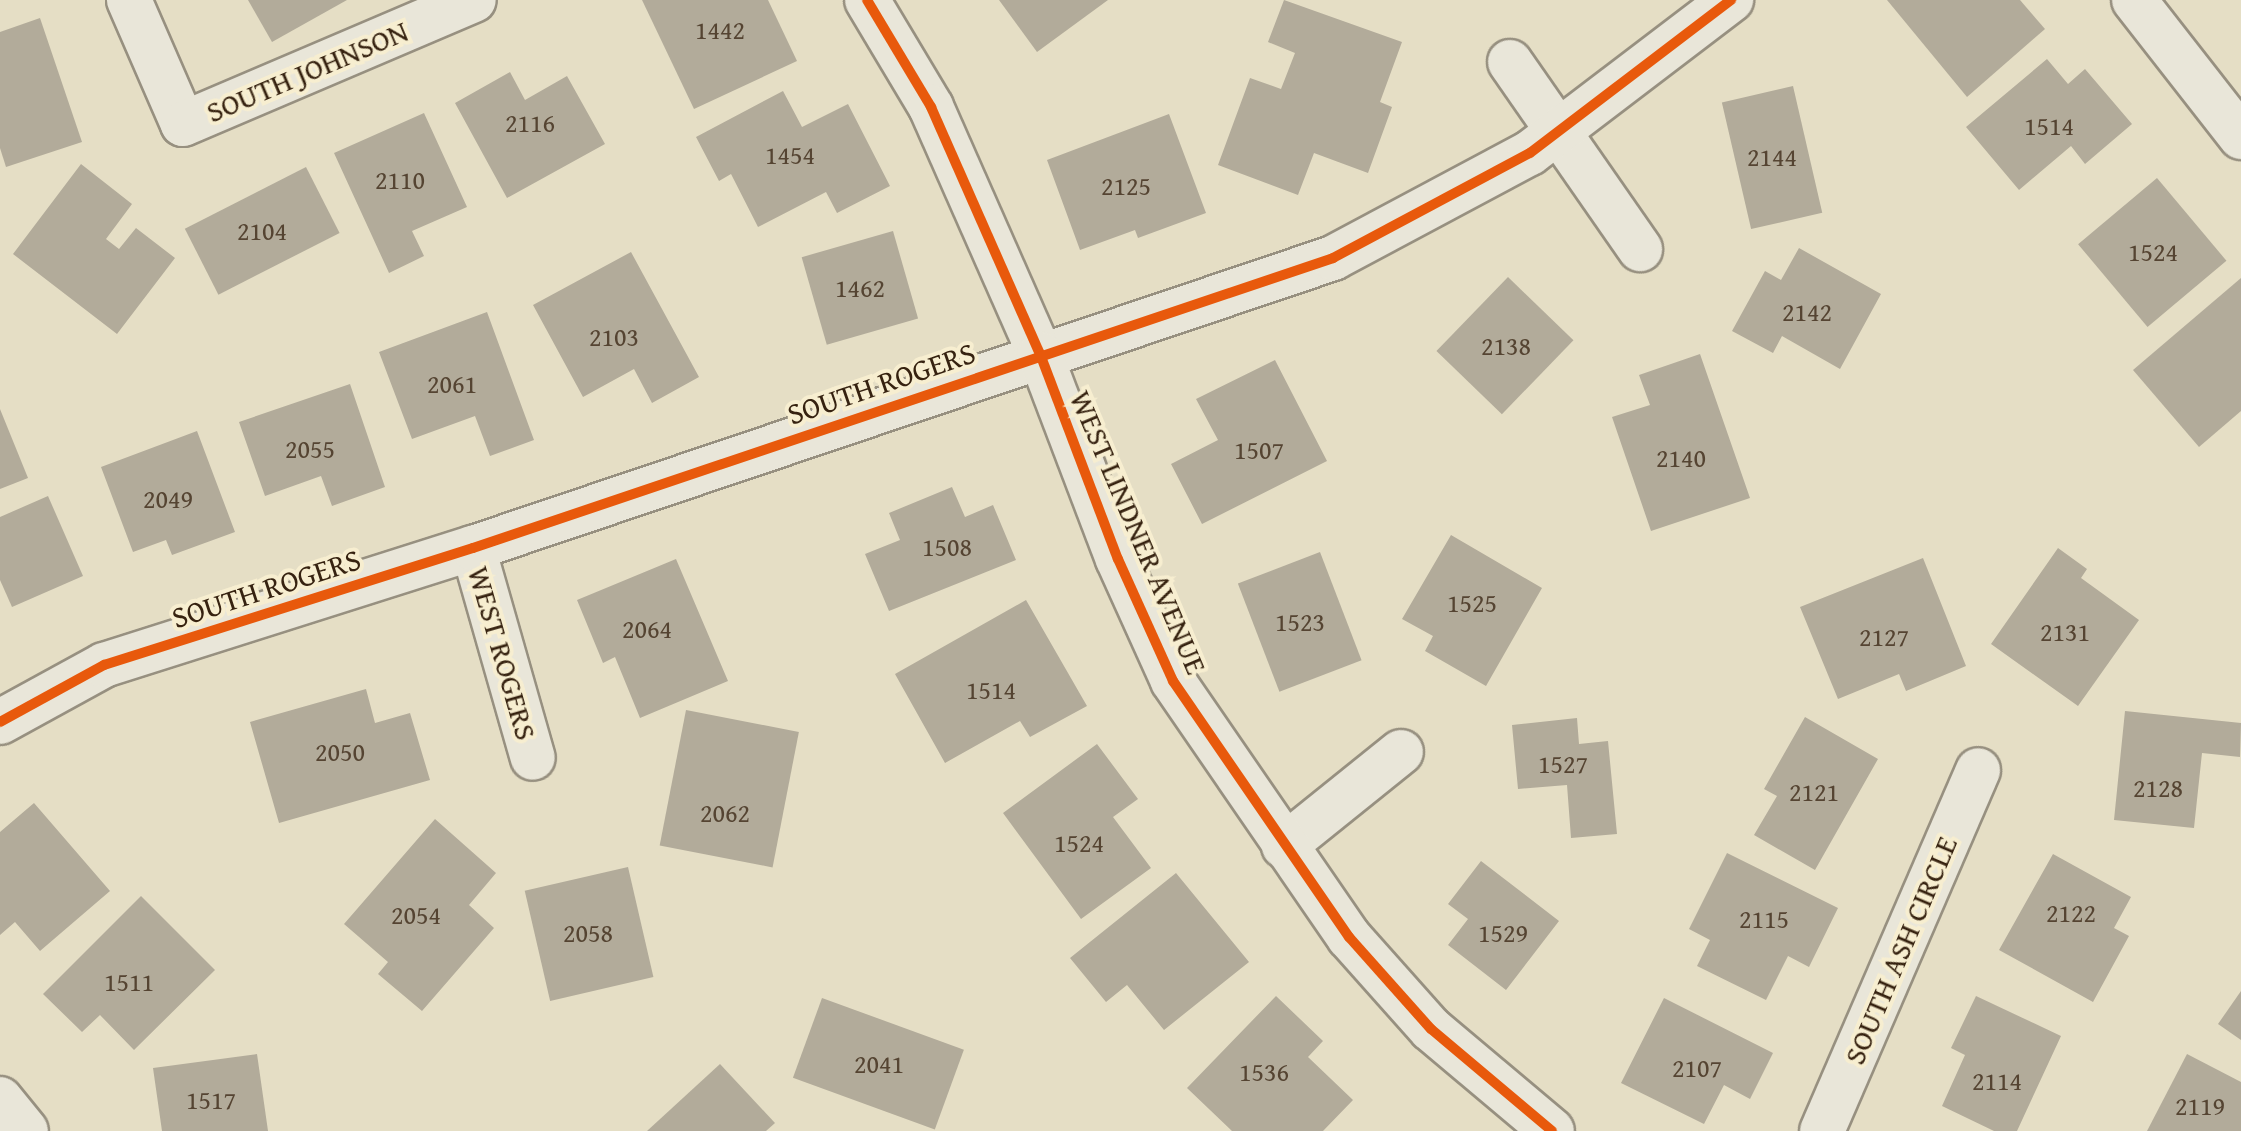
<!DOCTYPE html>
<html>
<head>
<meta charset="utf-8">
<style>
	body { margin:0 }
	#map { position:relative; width:2241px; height:1131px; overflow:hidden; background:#e5dec5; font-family:"Gentium Book Plus",serif }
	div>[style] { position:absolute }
	.building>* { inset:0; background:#b2ab9a; transform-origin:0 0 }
	.roads { filter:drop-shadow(2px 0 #979080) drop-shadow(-2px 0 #979080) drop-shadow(0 2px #979080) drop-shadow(0 -2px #979080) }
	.minor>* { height:44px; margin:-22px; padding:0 22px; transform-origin:22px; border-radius:22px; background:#e9e6d9 }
	.tertiary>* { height:44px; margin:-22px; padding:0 22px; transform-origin:22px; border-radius:22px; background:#e9e6d9 }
	.cycleway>* { height:10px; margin:-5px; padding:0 5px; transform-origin:5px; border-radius:5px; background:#e8590c }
	span { translate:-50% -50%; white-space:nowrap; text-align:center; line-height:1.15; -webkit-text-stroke:8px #f7eed0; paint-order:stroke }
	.number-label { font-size:26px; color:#554432 }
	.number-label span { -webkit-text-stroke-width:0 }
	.street-label { font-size:30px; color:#362210 }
</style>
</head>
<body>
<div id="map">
	<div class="building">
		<div style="clip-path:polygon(248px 0,347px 0,272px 42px)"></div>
		<div style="clip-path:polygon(642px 0,768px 0,797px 61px,694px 109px)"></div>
		<div style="clip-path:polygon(999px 0,1108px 0,1037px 52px)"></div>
		<div style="clip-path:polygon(1284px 0,1402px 42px,1380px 102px,1392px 107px,1368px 173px,1314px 153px,1298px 195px,1218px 165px,1250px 78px,1281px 89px,1295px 53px,1268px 42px)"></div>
		<div style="clip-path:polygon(1887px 0,2020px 0,2045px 29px,1967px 97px)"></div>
		<div style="clip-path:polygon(40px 18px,82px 142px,6px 167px,0 148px,0 32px)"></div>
		<div style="clip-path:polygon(2047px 59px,2068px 84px,2085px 69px,2132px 124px,2085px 164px,2071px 146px,2019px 190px,1966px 127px)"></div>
		<div style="clip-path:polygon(510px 72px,525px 100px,567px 76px,605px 144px,507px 198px,455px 103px)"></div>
		<div style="left:1793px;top:86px;width:130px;height:73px;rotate:77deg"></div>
		<div style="clip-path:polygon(783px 91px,802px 127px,848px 104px,890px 186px,837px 213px,826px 192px,758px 227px,731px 174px,719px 181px,696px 137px)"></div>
		<div style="clip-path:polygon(424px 113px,467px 207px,412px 231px,424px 256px,389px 273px,334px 153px)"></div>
		<div style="clip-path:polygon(1169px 114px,1206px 213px,1138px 238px,1135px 230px,1080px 250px,1047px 160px)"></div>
		<div style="clip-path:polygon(81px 164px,132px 204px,106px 239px,119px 249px,136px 228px,175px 258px,117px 334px,13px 254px)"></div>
		<div style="left:306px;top:167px;width:74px;height:136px;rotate:63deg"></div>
		<div style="left:2157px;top:178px;width:108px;height:103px;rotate:50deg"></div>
		<div style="left:893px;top:231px;width:91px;height:95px;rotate:74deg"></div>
		<div style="clip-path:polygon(1799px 248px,1881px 294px,1840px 369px,1782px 336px,1773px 353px,1732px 331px,1765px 271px,1781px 280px)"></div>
		<div style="clip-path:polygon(631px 252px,699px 377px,652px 403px,634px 369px,583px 397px,533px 305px)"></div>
		<div style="left:1508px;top:277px;width:91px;height:103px;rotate:44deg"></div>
		<div style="clip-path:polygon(2241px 278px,2241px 411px,2199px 447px,2133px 370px)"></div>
		<div style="clip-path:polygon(487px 312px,534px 440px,490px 456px,475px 416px,412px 439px,379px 352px)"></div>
		<div style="clip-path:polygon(1700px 354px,1750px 498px,1651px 531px,1612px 417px,1650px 405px,1639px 375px)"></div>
		<div style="clip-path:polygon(1275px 360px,1327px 461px,1202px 524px,1171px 464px,1218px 440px,1196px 399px)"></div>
		<div style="clip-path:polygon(350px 384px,385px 487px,332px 506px,321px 476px,265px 496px,239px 422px)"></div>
		<div style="clip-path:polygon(0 409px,28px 478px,0 489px)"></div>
		<div style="clip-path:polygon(197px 431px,235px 532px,172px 555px,166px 540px,133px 552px,101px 467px)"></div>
		<div style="clip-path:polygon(952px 487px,965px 517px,993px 505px,1016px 560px,889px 611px,865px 554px,900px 540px,889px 513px)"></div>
		<div style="clip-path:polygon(48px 496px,83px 576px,12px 607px,0 580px,0 517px)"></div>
		<div style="clip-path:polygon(1451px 535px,1542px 588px,1486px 686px,1425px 651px,1433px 636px,1402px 619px)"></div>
		<div style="clip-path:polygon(2058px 548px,2087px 569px,2081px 578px,2139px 620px,2078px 706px,1991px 644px)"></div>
		<div style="left:1320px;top:552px;width:116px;height:88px;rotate:69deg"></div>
		<div style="clip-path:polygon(1923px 558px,1966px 666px,1906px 691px,1899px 674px,1838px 699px,1800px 607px)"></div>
		<div style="clip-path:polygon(676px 559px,728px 681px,640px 718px,615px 657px,603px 663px,577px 600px)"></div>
		<div style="clip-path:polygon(1026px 600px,1087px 706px,1030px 737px,1020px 721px,945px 763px,895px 674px)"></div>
		<div style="clip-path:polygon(366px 689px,375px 723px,410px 713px,430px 780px,279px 823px,250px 722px)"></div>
		<div style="left:686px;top:710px;width:115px;height:138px;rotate:11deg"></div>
		<div style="clip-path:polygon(2125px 711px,2241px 723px,2240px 757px,2202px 753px,2194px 828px,2114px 820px)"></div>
		<div style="clip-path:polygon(1805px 717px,1878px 759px,1815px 870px,1754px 835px,1777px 796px,1764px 789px)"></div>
		<div style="clip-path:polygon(1577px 718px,1579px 744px,1608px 741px,1617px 834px,1571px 838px,1567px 785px,1518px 789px,1512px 725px)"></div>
		<div style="clip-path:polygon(1097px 744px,1138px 799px,1113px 817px,1151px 868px,1081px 919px,1003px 813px)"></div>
		<div style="clip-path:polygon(34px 803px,110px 891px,40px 951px,15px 922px,0 935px,0 832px)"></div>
		<div style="clip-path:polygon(435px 819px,496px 873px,469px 905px,494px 928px,422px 1011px,378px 974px,388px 962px,344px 924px)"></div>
		<div style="clip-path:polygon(1727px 853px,1838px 908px,1809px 967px,1788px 956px,1766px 1000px,1697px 966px,1710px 940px,1689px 929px)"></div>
		<div style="clip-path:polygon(2053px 854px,2131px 897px,2114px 928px,2129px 936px,2093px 1002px,1999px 950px)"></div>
		<div style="clip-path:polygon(1481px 861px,1559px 921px,1506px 990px,1448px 945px,1468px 919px,1448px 904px)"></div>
		<div style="left:628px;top:867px;width:113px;height:106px;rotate:77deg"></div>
		<div style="clip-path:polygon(1176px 873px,1249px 962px,1164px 1030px,1127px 985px,1106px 1002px,1070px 958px)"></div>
		<div style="clip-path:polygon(141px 896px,215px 970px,134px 1050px,100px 1015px,82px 1032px,43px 994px)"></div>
		<div style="clip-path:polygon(2241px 991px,2241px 1040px,2218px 1024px)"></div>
		<div style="clip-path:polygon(1276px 996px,1323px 1041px,1308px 1057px,1353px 1100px,1323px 1131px,1232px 1131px,1187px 1088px)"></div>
		<div style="clip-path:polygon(1976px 996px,2061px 1036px,2017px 1131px,1994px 1131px,1942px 1106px,1965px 1055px,1951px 1048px)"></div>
		<div style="left:822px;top:998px;width:151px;height:85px;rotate:20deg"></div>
		<div style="clip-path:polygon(1664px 998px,1773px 1053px,1750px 1099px,1724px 1085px,1704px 1124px,1621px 1083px)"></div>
		<div style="clip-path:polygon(257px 1054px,268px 1131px,162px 1131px,153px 1068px)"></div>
		<div style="clip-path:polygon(2187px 1054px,2241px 1082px,2241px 1131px,2147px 1131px)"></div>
		<div style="clip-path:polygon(720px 1064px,775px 1123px,766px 1131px,647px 1131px)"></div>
	</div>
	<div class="roads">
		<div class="minor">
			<div style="left:129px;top:0;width:135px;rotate:66.5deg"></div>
			<div style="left:183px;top:124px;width:316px;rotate:-23.1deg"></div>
			<div style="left:2134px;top:0;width:174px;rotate:52deg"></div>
			<div style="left:1510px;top:62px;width:228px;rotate:55.2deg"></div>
			<div style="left:473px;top:548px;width:218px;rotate:74.1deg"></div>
			<div style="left:0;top:722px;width:119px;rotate:-28.7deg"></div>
			<div style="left:104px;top:665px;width:387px;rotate:-17.6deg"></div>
			<div style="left:473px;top:548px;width:908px;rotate:-18.63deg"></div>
			<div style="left:1333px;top:258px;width:223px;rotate:-28.1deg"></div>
			<div style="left:1530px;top:153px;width:253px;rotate:-37.3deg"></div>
			<div style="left:1284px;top:846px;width:150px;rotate:-38.8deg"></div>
			<div style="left:0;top:1099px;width:41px;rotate:50.9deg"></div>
			<div style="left:1822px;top:1131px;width:393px;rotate:-66.6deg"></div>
		</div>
		<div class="tertiary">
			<div style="left:867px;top:0;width:125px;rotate:59.1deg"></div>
			<div style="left:931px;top:107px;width:270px;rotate:66.2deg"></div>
			<div style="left:1040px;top:354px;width:219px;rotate:69.2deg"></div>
			<div style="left:1118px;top:559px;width:134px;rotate:65.7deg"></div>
			<div style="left:1173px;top:681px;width:311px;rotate:55.5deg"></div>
			<div style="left:1349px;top:937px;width:123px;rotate:48.3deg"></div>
			<div style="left:1431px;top:1029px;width:158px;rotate:40.1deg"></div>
		</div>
	</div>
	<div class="cycleway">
		<div style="left:867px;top:0;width:125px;rotate:59.1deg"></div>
		<div style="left:931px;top:107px;width:270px;rotate:66.2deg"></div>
		<div style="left:1040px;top:354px;width:219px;rotate:69.2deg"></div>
		<div style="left:1118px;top:559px;width:134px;rotate:65.7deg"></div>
		<div style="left:1173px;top:681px;width:311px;rotate:55.5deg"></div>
		<div style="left:1349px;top:937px;width:123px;rotate:48.3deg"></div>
		<div style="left:1431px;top:1029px;width:158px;rotate:40.1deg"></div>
		<div style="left:0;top:722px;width:119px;rotate:-28.7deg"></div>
		<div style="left:104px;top:665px;width:387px;rotate:-17.6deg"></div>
		<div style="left:473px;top:548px;width:908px;rotate:-18.63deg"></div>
		<div style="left:1333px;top:258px;width:223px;rotate:-28.1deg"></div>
		<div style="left:1530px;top:153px;width:253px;rotate:-37.3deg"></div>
	</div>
	<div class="number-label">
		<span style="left:720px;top:30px">1442</span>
		<span style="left:530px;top:123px">2116</span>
		<span style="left:2049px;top:126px">1514</span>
		<span style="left:790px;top:155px">1454</span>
		<span style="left:1772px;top:157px">2144</span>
		<span style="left:400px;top:180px">2110</span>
		<span style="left:1126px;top:186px">2125</span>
		<span style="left:262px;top:231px">2104</span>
		<span style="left:2153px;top:252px">1524</span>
		<span style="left:860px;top:288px">1462</span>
		<span style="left:1807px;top:312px">2142</span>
		<span style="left:614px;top:337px">2103</span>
		<span style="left:1506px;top:346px">2138</span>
		<span style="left:452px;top:384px">2061</span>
		<span style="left:310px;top:449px">2055</span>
		<span style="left:1259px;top:450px">1507</span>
		<span style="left:1681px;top:458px">2140</span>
		<span style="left:168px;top:499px">2049</span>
		<span style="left:947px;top:547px">1508</span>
		<span style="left:1472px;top:603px">1525</span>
		<span style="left:1300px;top:622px">1523</span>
		<span style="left:647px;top:629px">2064</span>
		<span style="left:2065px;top:632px">2131</span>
		<span style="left:1884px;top:637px">2127</span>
		<span style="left:991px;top:690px">1514</span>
		<span style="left:340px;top:752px">2050</span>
		<span style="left:1563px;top:764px">1527</span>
		<span style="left:2158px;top:788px">2128</span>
		<span style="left:1814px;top:792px">2121</span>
		<span style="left:725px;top:813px">2062</span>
		<span style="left:1079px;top:843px">1524</span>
		<span style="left:2071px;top:913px">2122</span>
		<span style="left:416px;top:915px">2054</span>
		<span style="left:1764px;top:919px">2115</span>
		<span style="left:588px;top:933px">2058</span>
		<span style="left:1503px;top:933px">1529</span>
		<span style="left:129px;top:982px">1511</span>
		<span style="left:879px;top:1064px">2041</span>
		<span style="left:1697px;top:1068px">2107</span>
		<span style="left:1264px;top:1072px">1536</span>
		<span style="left:1997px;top:1081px">2114</span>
		<span style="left:211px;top:1100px">1517</span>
		<span style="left:2200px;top:1106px">2119</span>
	</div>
	<div class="street-label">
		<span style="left:307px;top:71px;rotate:-23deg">SOUTH JOHNSON</span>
		<span style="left:881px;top:383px;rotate:-19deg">SOUTH ROGERS</span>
		<span style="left:1139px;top:532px;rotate:67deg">WEST LINDNER AVENUE</span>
		<span style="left:266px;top:588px;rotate:-18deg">SOUTH ROGERS</span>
		<span style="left:503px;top:653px;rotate:74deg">WEST ROGERS</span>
		<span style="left:1900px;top:950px;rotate:-67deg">SOUTH ASH CIRCLE</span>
	</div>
</div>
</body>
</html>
